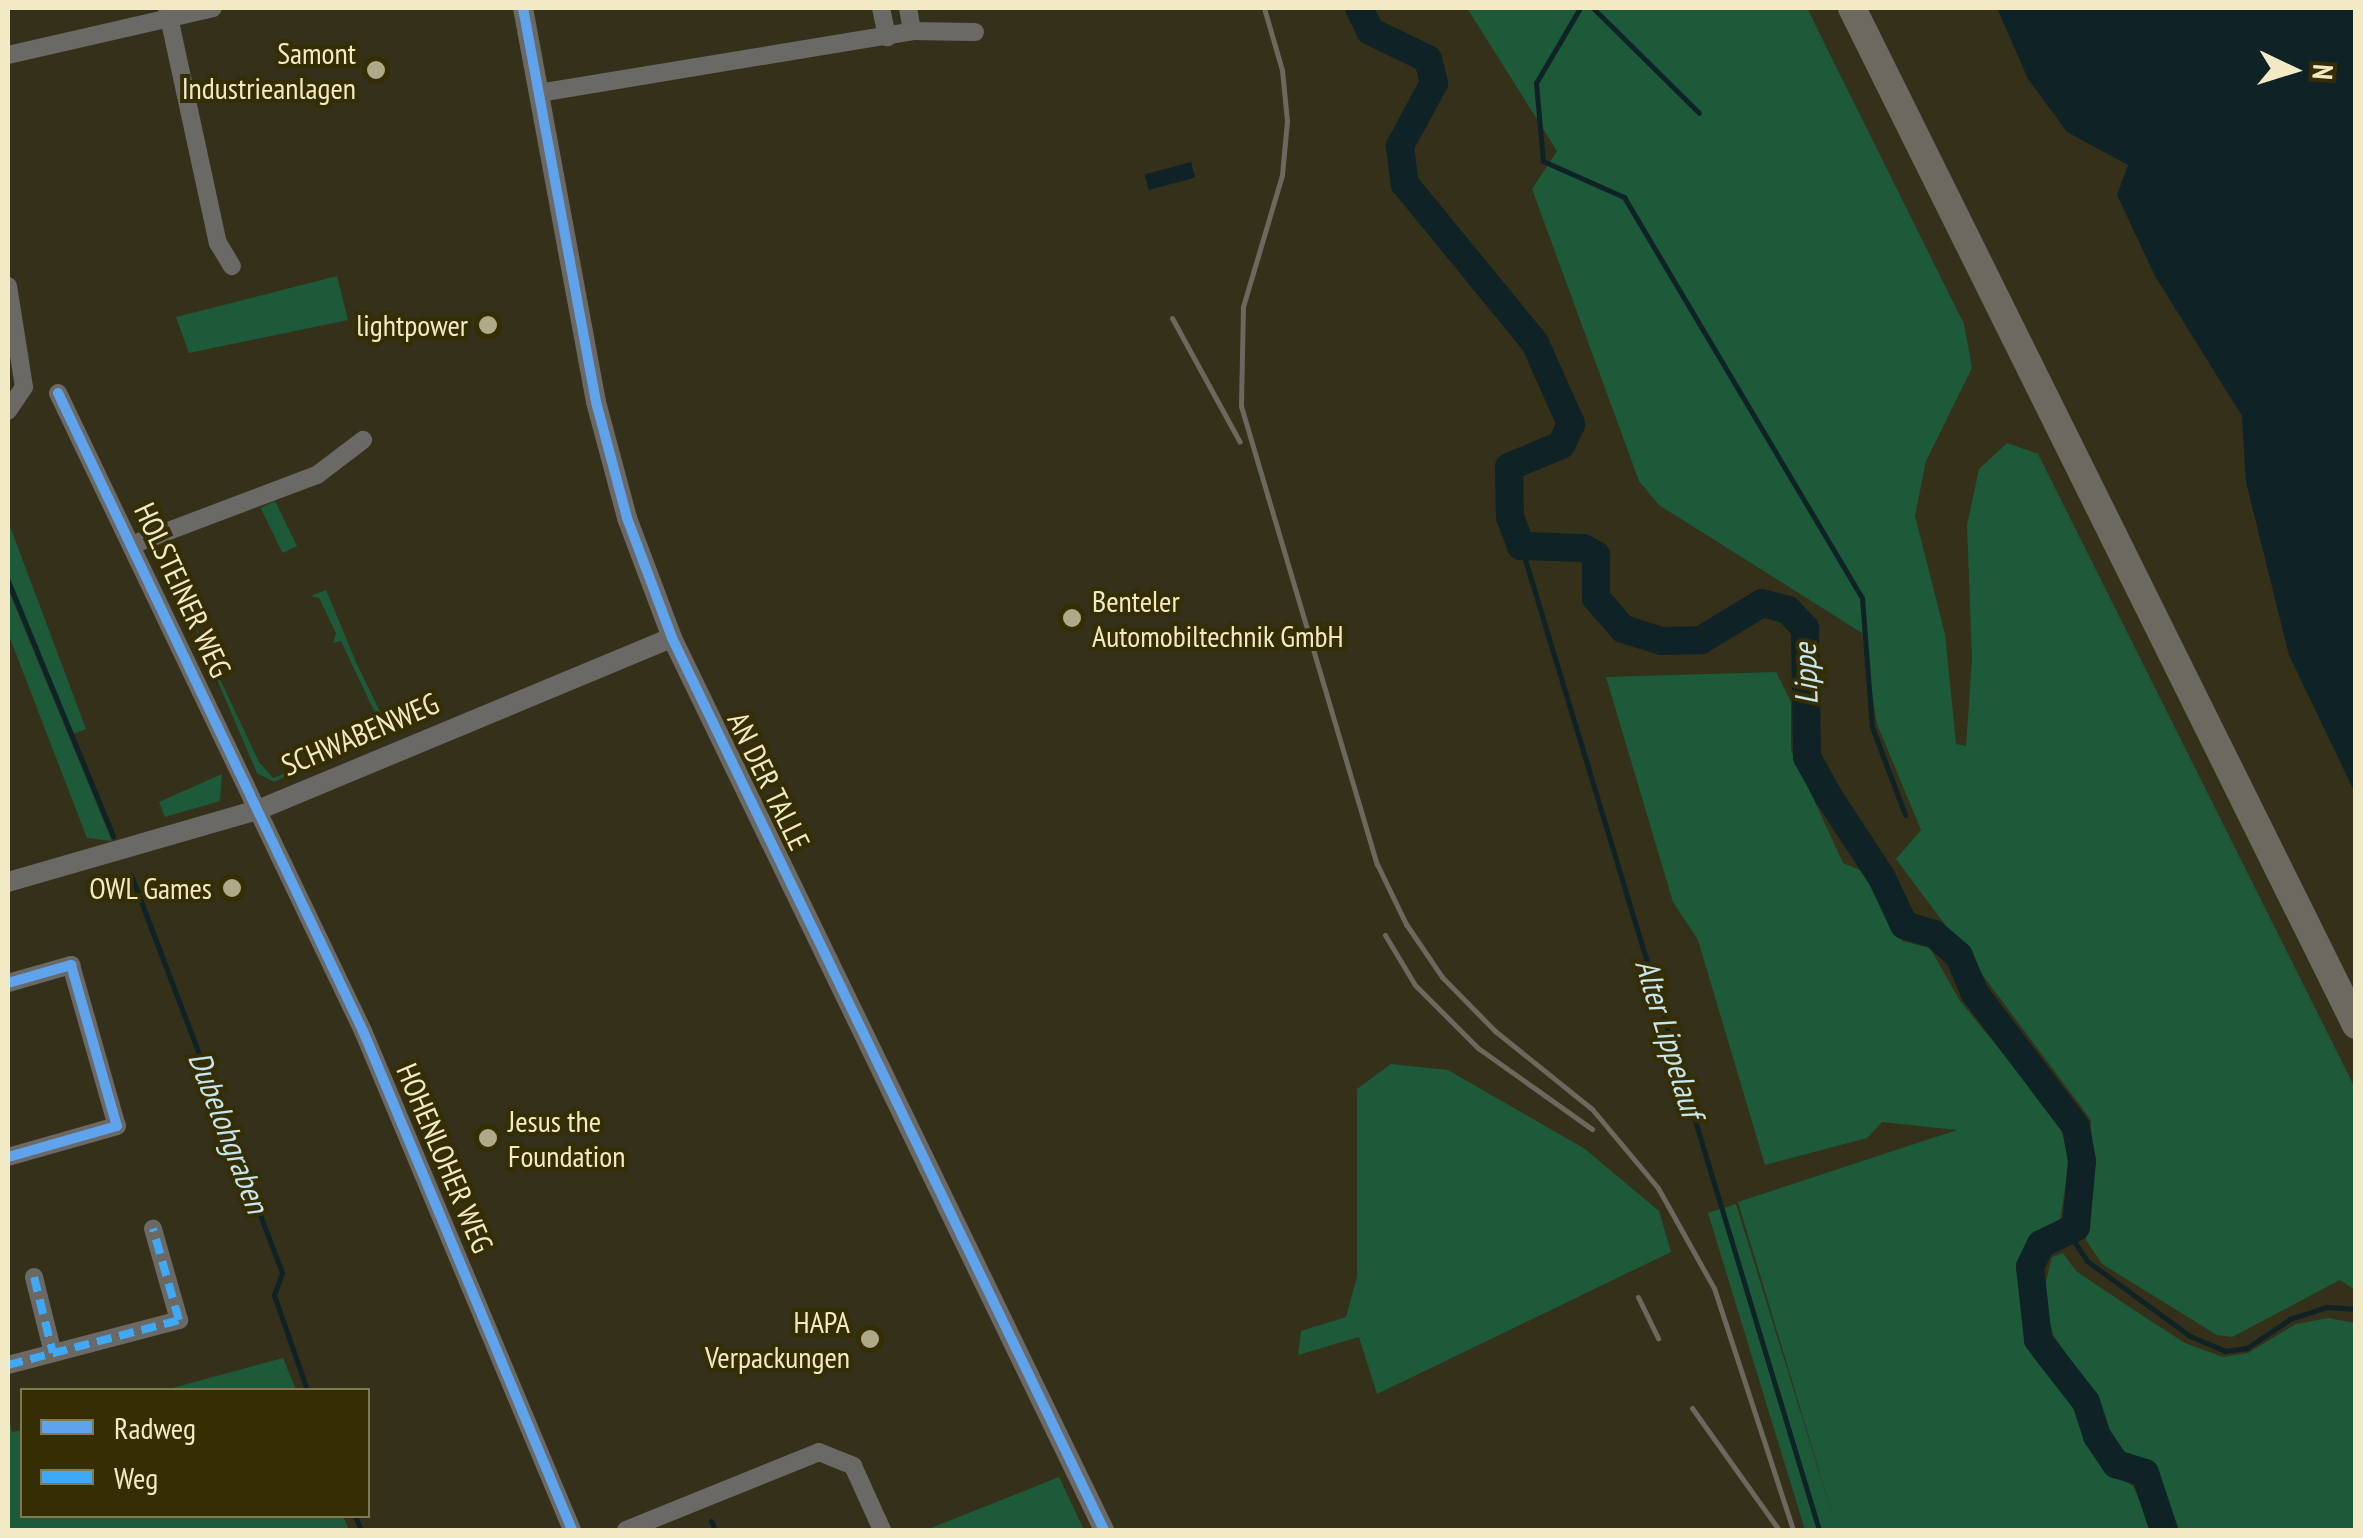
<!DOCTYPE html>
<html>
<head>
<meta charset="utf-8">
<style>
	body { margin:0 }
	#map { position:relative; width:2363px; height:1538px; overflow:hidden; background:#35301a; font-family:"PT Sans Narrow",sans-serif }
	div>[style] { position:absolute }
	.green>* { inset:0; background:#1c5a39; transform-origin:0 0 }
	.water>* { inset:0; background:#0f2226; transform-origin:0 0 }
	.stream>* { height:5px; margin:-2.5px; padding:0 2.5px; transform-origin:2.5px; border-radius:2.5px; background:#0f2226 }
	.river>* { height:28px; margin:-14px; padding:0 14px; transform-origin:14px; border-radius:14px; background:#0f2226 }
	.minor>* { height:18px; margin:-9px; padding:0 9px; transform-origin:9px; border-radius:9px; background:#6b6966 }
	.tertiary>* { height:20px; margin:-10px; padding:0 10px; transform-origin:10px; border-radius:10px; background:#6b6966 }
	.trunk>* { height:28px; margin:-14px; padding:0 14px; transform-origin:14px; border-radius:14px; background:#6c6a60 }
	.rail>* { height:5px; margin:-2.5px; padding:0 2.5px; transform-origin:2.5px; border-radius:2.5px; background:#6b685e }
	.quiet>* { height:8px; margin-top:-4px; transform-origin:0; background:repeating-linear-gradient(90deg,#3fa9f5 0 15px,transparent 0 23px) }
	.cycleway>* { height:10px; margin:-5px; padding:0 5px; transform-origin:5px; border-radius:5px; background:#60a3ed }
	.dots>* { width:28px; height:28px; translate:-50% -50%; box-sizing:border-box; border:5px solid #362e03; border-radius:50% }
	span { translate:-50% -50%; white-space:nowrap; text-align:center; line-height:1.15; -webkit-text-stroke:8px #362e03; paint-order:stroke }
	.poi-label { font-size:30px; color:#f1eac5 }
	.right { translate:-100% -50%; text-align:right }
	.left { translate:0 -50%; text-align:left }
	.street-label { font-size:30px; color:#f1eac5 }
	.water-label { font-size:32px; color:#c5e5ef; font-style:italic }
	.frame { position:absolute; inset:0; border:10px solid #f1eac5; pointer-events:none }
	.legend { position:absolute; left:20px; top:1388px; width:350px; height:130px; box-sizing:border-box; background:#362e03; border:2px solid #817951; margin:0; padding:12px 18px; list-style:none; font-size:30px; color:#f1eac5 }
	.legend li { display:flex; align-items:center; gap:20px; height:50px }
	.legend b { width:50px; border:2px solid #817951 }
	.north { position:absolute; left:2243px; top:20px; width:100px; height:100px; -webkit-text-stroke:8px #362e03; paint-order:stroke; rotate:94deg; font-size:28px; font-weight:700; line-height:40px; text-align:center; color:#f1eac5 }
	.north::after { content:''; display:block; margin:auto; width:35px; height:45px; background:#f1eac5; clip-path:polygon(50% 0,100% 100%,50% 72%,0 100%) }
</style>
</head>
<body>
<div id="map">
	<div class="green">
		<div style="clip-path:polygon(1467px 8px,1807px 8px,1964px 324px,1972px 368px,1926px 461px,1915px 516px,1945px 634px,1956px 744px,1966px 746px,1972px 659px,1967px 525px,1979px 469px,2007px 443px,2038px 454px,2355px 1088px,2355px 1290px,2340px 1280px,2232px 1337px,2217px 1335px,2102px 1264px,2086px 1240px,2091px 1120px,1896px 859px,1921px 830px,1877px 724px,1862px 633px,1659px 505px,1639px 481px,1532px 189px,1557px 151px)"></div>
		<div style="clip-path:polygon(337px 276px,348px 320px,189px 353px,176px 317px)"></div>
		<div style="left:275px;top:501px;width:50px;height:16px;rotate:64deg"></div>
		<div style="clip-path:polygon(8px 521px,86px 729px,73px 734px,8px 575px)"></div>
		<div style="clip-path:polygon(8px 589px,112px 841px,87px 838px,8px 633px)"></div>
		<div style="clip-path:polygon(326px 590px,356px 662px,382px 716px,376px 715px,341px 641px,333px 643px,336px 633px,319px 598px,311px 596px)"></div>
		<div style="clip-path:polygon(186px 607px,259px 762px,273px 778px,351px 747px,274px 782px,257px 773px)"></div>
		<div style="clip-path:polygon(1776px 672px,1791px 702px,1791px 750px,1843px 863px,1860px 870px,1869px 884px,1876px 882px,1902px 941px,1930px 948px,1960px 1001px,2060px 1123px,2069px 1162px,2059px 1227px,2041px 1239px,2027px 1263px,2024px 1297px,2034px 1345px,2080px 1404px,2108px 1471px,2133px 1486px,2153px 1530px,1805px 1530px,1708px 1213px,1736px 1204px,1834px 1520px,1738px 1202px,1957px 1130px,1882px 1122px,1867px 1138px,1765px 1165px,1698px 940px,1673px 902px,1606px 677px)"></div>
		<div style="clip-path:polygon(222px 774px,220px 801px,165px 817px,159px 802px)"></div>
		<div style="clip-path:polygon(1391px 1064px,1448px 1070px,1585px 1149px,1659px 1211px,1671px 1252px,1377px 1394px,1359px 1337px,1298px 1355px,1301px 1331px,1346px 1317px,1357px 1277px,1357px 1089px)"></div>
		<div style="clip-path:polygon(2063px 1253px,2076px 1271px,2137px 1312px,2185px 1343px,2223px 1357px,2248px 1353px,2296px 1324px,2328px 1318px,2355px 1323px,2355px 1530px,2176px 1530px,2152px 1467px,2122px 1457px,2104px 1431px,2095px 1397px,2054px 1336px,2042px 1298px,2052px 1257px)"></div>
		<div style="clip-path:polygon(283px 1358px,296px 1390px,165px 1390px)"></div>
		<div style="clip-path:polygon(8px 1414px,12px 1432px,22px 1430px,22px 1516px,343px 1516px,349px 1530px,8px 1530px)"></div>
		<div style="clip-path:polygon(1059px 1477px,1084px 1530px,926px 1530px,1004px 1499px)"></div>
	</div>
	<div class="water">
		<div style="clip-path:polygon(1997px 8px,2355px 8px,2355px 793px,2289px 655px,2246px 482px,2242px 416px,2155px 276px,2117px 195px,2128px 165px,2067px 132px,2028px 79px)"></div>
		<div style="left:1191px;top:162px;width:16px;height:48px;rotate:75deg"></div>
	</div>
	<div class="stream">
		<div style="left:1580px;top:8px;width:87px;rotate:120.4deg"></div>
		<div style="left:1536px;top:83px;width:78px;rotate:84.9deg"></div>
		<div style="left:1543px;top:161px;width:89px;rotate:24deg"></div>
		<div style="left:1624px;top:197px;width:466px;rotate:59.3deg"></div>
		<div style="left:1862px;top:598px;width:129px;rotate:85.6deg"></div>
		<div style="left:1872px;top:727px;width:94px;rotate:69.4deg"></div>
		<div style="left:1593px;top:8px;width:149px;rotate:44.7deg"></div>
		<div style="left:1521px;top:546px;width:1028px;rotate:73.15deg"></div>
		<div style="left:8px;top:581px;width:276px;rotate:67.6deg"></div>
		<div style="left:131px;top:875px;width:426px;rotate:69.2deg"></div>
		<div style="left:282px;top:1273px;width:23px;rotate:110deg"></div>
		<div style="left:274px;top:1295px;width:101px;rotate:70.8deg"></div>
		<div style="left:2069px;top:1234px;width:32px;rotate:56deg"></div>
		<div style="left:2087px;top:1261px;width:127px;rotate:36.1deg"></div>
		<div style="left:2190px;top:1336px;width:38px;rotate:23deg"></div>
		<div style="left:2225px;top:1351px;width:22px;rotate:-8deg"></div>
		<div style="left:2247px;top:1348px;width:52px;rotate:-34deg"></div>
		<div style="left:2290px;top:1319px;width:39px;rotate:-18deg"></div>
		<div style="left:2327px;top:1307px;width:29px;rotate:4deg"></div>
		<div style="left:355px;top:1516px;width:15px;rotate:67deg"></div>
		<div style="left:711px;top:1521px;width:10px;rotate:66deg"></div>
	</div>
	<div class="river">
		<div style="left:1359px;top:8px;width:25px;rotate:64deg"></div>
		<div style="left:1370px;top:31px;width:64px;rotate:25.8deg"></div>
		<div style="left:1428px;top:59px;width:25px;rotate:76deg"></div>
		<div style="left:1434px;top:83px;width:72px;rotate:118.4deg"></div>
		<div style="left:1400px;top:146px;width:38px;rotate:83deg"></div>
		<div style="left:1405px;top:184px;width:205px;rotate:50.7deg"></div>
		<div style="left:1535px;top:343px;width:89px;rotate:66deg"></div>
		<div style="left:1571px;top:424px;width:23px;rotate:115deg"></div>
		<div style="left:1561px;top:445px;width:56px;rotate:157.1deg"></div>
		<div style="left:1509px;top:467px;width:50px;rotate:88.9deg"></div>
		<div style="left:1510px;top:517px;width:31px;rotate:69deg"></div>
		<div style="left:1521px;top:546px;width:62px;rotate:1.8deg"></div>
		<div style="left:1583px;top:548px;width:15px;rotate:28deg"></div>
		<div style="left:1596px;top:555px;width:43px;rotate:90deg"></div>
		<div style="left:1596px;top:598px;width:41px;rotate:48.9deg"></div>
		<div style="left:1623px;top:629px;width:41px;rotate:17.1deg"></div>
		<div style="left:1662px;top:641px;width:39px;rotate:-1deg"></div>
		<div style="left:1701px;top:640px;width:71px;rotate:-31.2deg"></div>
		<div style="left:1762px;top:603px;width:27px;rotate:15deg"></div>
		<div style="left:1788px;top:610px;width:25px;rotate:47deg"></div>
		<div style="left:1805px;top:628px;width:129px;rotate:89.1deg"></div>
		<div style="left:1807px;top:757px;width:46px;rotate:61.2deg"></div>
		<div style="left:1829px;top:797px;width:97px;rotate:56.8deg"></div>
		<div style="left:1882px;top:878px;width:52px;rotate:64.9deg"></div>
		<div style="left:1904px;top:925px;width:31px;rotate:17deg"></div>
		<div style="left:1934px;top:934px;width:33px;rotate:41deg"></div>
		<div style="left:1959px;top:956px;width:39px;rotate:67deg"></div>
		<div style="left:1974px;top:992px;width:169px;rotate:52.9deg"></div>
		<div style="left:2076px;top:1127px;width:35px;rotate:80deg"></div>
		<div style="left:2082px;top:1161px;width:66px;rotate:95.2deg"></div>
		<div style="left:2076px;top:1227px;width:39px;rotate:154deg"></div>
		<div style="left:2041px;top:1244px;width:25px;rotate:116deg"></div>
		<div style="left:2030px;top:1267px;width:73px;rotate:83.7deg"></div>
		<div style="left:2038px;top:1340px;width:78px;rotate:52.3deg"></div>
		<div style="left:2086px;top:1402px;width:36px;rotate:72deg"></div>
		<div style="left:2097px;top:1436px;width:34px;rotate:56deg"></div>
		<div style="left:2116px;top:1464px;width:30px;rotate:17deg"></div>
		<div style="left:2145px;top:1473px;width:60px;rotate:71.6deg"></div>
	</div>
	<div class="minor">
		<div style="left:167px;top:8px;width:240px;rotate:77.8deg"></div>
		<div style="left:218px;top:243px;width:27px;rotate:59deg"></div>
		<div style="left:881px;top:8px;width:30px;rotate:78deg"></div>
		<div style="left:908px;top:8px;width:23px;rotate:80deg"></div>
		<div style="left:8px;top:55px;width:210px;rotate:-12.9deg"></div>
		<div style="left:539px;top:93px;width:378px;rotate:-9.4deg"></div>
		<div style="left:912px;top:31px;width:63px;rotate:0.9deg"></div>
		<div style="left:8px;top:286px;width:102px;rotate:81deg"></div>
		<div style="left:24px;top:387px;width:29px;rotate:124deg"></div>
		<div style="left:58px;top:393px;width:707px;rotate:64.45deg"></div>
		<div style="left:363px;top:1031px;width:541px;rotate:67.27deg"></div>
		<div style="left:134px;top:544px;width:196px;rotate:-20.7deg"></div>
		<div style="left:317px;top:475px;width:58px;rotate:-37.3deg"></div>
		<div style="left:8px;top:983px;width:66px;rotate:-15.9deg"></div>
		<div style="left:71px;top:965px;width:167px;rotate:74.1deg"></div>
		<div style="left:117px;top:1126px;width:113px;rotate:164.1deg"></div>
		<div style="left:34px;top:1277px;width:78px;rotate:76deg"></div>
		<div style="left:8px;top:1365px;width:177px;rotate:-14.7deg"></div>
		<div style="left:179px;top:1320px;width:95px;rotate:-105.9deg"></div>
		<div style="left:626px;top:1530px;width:208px;rotate:-22deg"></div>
		<div style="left:819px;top:1452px;width:37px;rotate:22deg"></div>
		<div style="left:853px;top:1466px;width:70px;rotate:65.6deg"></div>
	</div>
	<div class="tertiary">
		<div style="left:523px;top:8px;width:401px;rotate:79.5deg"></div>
		<div style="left:596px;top:402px;width:120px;rotate:75deg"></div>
		<div style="left:627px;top:518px;width:128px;rotate:69.4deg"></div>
		<div style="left:672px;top:638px;width:991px;rotate:64.16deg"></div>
		<div style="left:8px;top:882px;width:260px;rotate:-16.1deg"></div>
		<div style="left:258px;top:810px;width:448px;rotate:-22.6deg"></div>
	</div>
	<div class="trunk">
		<div style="left:1852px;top:8px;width:1135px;rotate:63.64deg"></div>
	</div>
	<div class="rail">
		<div style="left:1264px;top:8px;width:65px;rotate:73.8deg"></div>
		<div style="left:1282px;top:70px;width:51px;rotate:84.4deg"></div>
		<div style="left:1287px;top:121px;width:54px;rotate:95.3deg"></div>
		<div style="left:1282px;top:175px;width:138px;rotate:106.5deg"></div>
		<div style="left:1243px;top:307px;width:99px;rotate:91.2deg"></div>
		<div style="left:1241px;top:406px;width:478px;rotate:73.5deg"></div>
		<div style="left:1377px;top:864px;width:67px;rotate:64.2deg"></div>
		<div style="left:1406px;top:924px;width:64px;rotate:55.8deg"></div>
		<div style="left:1442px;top:977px;width:76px;rotate:45.5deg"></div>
		<div style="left:1495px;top:1031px;width:124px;rotate:38.8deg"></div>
		<div style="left:1592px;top:1109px;width:103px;rotate:50.1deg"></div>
		<div style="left:1658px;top:1188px;width:115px;rotate:60.8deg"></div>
		<div style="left:1714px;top:1288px;width:255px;rotate:71.9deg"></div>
		<div style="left:1172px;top:318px;width:141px;rotate:61.3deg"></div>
		<div style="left:1385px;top:935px;width:58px;rotate:59deg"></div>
		<div style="left:1415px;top:985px;width:89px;rotate:45deg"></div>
		<div style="left:1478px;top:1048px;width:140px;rotate:35.4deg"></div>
		<div style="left:1638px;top:1297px;width:46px;rotate:64deg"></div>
		<div style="left:1692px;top:1408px;width:150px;rotate:54.5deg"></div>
	</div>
	<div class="quiet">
		<div style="left:34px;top:1277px;width:78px;rotate:76deg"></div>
		<div style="left:8px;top:1365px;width:177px;rotate:-14.7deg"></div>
		<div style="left:179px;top:1320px;width:95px;rotate:-105.9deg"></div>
	</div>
	<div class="cycleway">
		<div style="left:523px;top:8px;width:401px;rotate:79.5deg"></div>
		<div style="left:596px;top:402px;width:120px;rotate:75deg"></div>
		<div style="left:627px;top:518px;width:128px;rotate:69.4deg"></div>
		<div style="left:672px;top:638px;width:991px;rotate:64.16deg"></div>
		<div style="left:58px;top:393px;width:707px;rotate:64.45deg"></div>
		<div style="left:363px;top:1031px;width:541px;rotate:67.27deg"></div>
		<div style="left:8px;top:983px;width:66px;rotate:-15.9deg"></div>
		<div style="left:71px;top:965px;width:167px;rotate:74.1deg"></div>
		<div style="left:117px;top:1126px;width:113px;rotate:164.1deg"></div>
	</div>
	<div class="dots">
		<div style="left:376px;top:70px;background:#afa989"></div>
		<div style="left:488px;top:325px;background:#afa989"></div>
		<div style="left:1072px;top:618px;background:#afa989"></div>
		<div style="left:232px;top:888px;background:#afa989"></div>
		<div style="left:488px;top:1138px;background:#afa989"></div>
		<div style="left:870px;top:1339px;background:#afa989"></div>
	</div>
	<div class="poi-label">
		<span class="right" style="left:356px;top:70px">Samont<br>Industrieanlagen</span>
		<span class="right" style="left:468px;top:325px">lightpower</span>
		<span class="left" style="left:1092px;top:618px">Benteler<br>Automobiltechnik GmbH</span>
		<span class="right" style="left:212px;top:888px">OWL Games</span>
		<span class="left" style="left:508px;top:1138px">Jesus the<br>Foundation</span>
		<span class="right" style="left:850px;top:1339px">HAPA<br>Verpackungen</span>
	</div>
	<div class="street-label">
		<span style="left:183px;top:590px;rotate:65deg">HOLSTEINER WEG</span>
		<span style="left:360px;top:734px;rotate:-23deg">SCHWABENWEG</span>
		<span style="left:769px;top:781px;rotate:64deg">AN DER TALLE</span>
		<span style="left:445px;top:1158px;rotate:67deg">HOHENLOHER WEG</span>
	</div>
	<div class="water-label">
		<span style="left:1805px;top:674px;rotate:-92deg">Lippe</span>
		<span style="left:1670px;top:1038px;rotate:73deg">Alter Lippelauf</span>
		<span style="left:229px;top:1132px;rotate:69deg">Dubelohgraben</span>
	</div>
	<div class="frame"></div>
	<ul class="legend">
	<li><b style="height:12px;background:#60a3ed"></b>Radweg</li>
	<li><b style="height:12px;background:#3fa9f5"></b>Weg</li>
	</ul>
	<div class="north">N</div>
</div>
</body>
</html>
